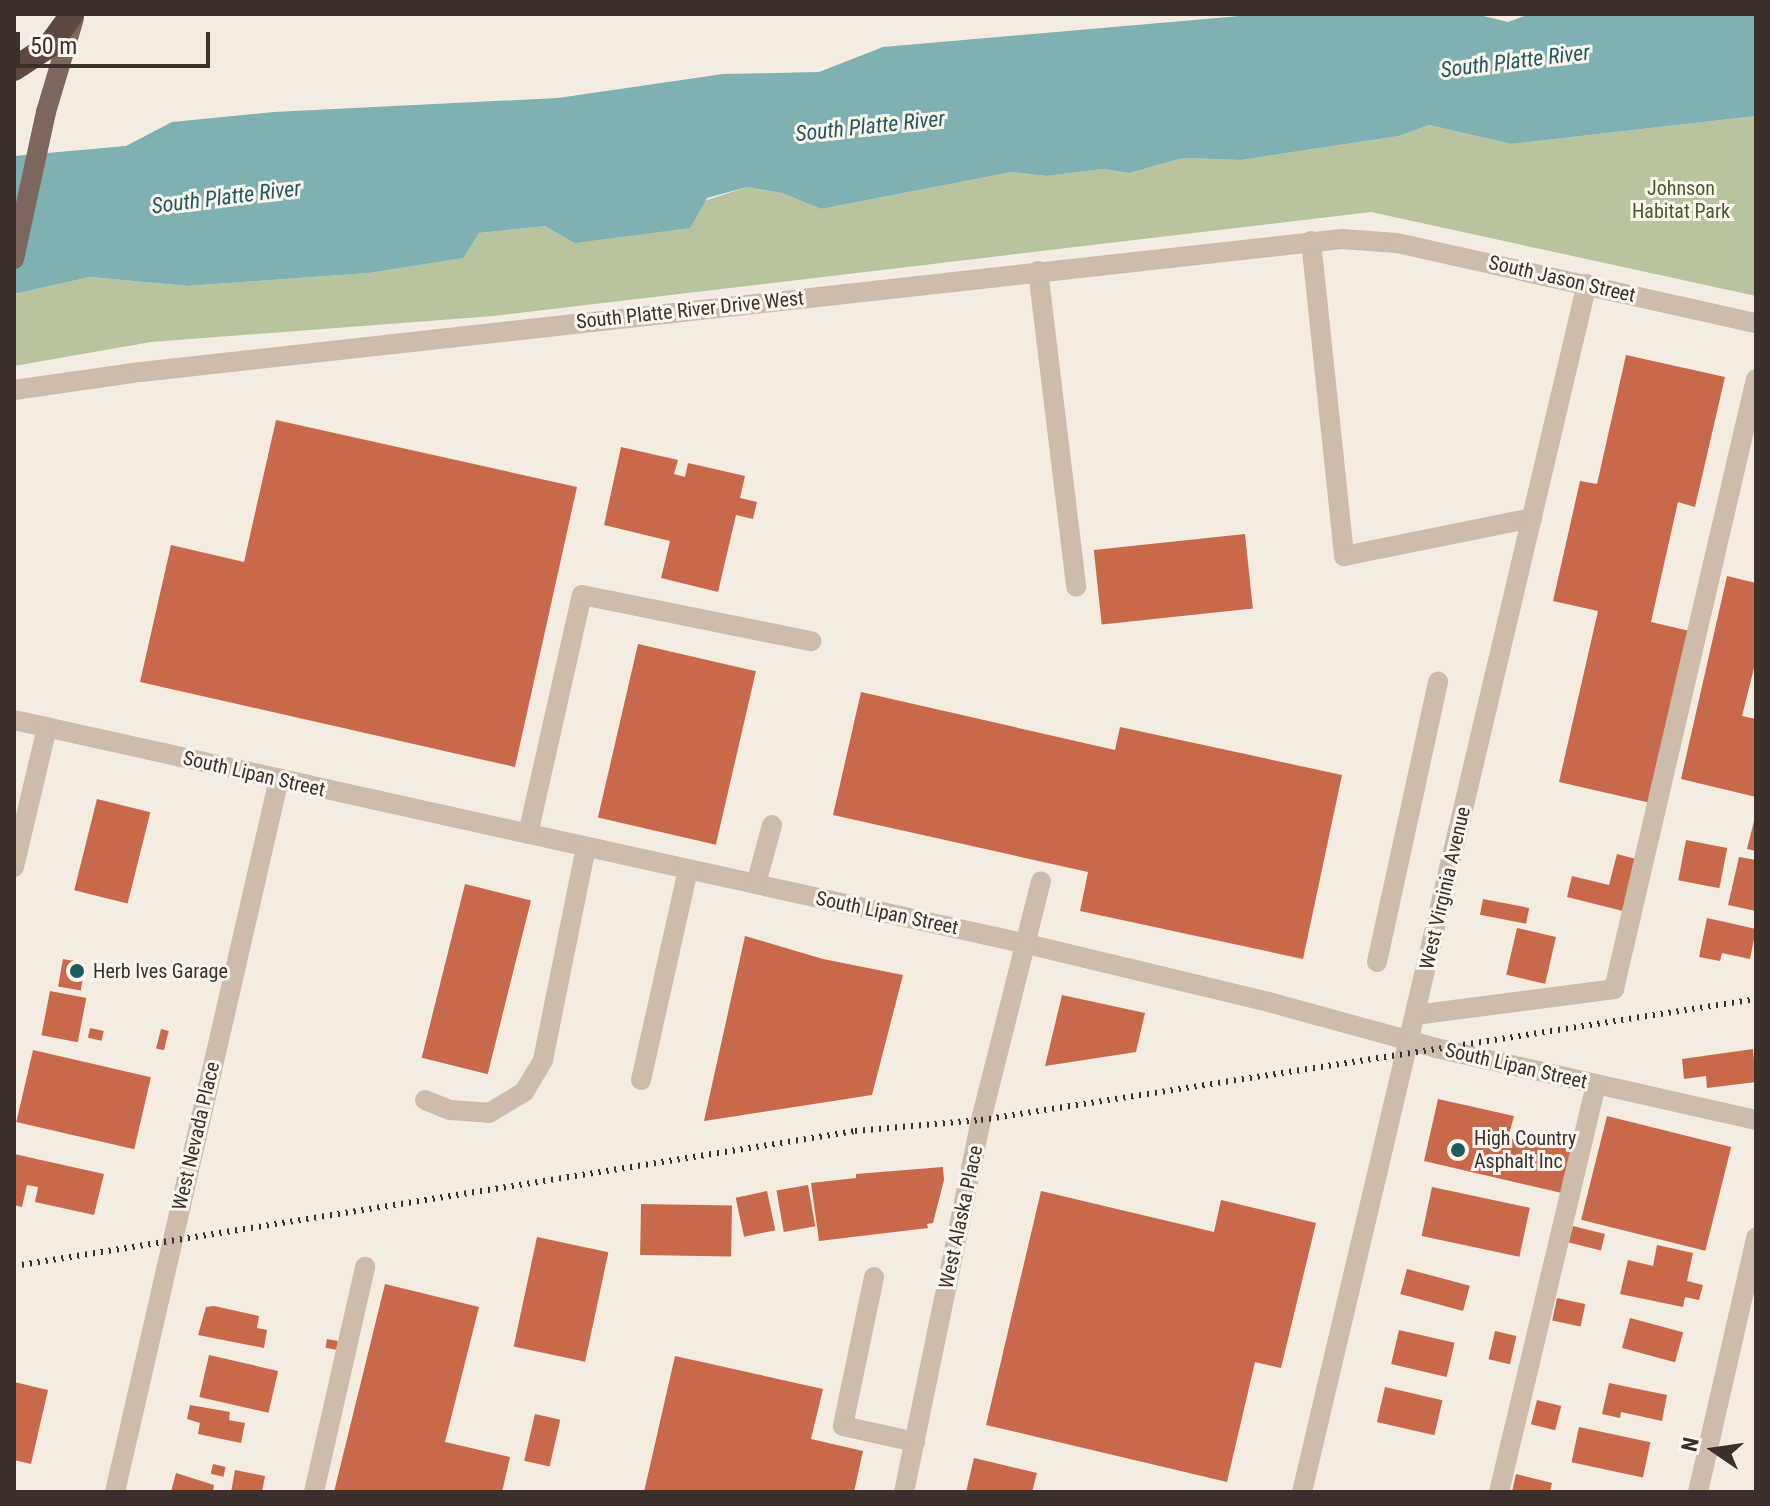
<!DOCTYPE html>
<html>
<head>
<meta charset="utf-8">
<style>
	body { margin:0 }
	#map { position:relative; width:1770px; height:1506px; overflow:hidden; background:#f4ebe1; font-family:"Roboto Condensed",sans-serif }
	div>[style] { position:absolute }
	.green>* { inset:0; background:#b8c4a0 }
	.water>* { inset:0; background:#7fb0b2 }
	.building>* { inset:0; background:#c8694b; transform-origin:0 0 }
	.minor>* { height:20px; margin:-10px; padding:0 10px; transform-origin:10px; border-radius:10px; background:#cdbbac }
	.major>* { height:20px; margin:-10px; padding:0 10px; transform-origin:10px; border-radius:10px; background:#7d675c }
	.highway>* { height:24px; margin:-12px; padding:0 12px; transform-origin:12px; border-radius:12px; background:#5c4a42 }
	.rail>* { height:6px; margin-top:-3px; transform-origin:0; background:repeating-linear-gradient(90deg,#3b302b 0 2px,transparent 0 8px) }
	.dots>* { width:22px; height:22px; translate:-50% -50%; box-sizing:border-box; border:4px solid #fbf5ee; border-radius:50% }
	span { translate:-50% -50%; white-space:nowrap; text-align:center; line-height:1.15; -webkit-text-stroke:6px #fbf5ee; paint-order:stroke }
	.park-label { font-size:20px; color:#4a5a2e }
	.street-label { font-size:20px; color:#3b302b }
	.poi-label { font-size:20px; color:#3b302b }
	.left { translate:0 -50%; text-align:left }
	.water-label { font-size:22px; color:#1f5a5e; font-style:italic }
	.frame { position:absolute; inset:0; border:16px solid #3b302b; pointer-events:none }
	.north { position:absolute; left:1674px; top:1410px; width:80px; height:80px; -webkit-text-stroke:6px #fbf5ee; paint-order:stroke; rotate:283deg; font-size:22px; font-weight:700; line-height:32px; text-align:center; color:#3b302b }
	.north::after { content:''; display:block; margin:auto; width:28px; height:36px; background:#3b302b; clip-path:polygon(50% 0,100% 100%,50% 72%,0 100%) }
	.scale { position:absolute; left:16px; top:32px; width:194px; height:36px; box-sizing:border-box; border:4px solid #3b302b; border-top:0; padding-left:10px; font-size:24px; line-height:28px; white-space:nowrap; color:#3b302b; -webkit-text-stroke:6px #fbf5ee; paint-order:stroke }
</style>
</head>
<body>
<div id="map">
	<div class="green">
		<div style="clip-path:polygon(1756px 116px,1756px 296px,1371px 212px,494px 316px,151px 342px,14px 366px,14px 294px,90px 277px,188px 286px,369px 273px,462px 258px,479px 233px,545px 226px,574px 243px,747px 187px,782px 193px,821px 209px,1012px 172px,1047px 176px,1103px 169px,1129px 173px,1183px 158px,1241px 160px,1399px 136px,1429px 125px,1511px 144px)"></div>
	</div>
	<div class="water">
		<div style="clip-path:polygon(1263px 14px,1475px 14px,1508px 22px,1530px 14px,1756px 14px,1756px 116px,1511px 144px,1429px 125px,1399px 136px,1241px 160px,1183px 158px,1129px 173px,1103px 169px,1047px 176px,1012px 172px,821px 209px,782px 193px,747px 187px,707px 198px,690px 228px,574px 243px,545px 226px,479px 233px,463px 258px,369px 273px,188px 286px,90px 277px,14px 294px,14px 156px,126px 146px,172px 122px,274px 112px,558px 98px,723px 74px,819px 72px,883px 47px)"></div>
	</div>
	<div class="building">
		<div style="clip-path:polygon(1626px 355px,1725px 377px,1695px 507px,1678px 502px,1651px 622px,1694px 632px,1655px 804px,1559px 782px,1598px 611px,1553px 601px,1580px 481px,1597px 484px)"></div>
		<div style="clip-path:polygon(276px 420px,577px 487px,515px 767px,140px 682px,171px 545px,244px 562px)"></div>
		<div style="clip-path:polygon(621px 447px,678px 460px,674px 474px,685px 477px,688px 463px,745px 476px,740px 498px,757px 502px,753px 519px,736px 515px,718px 592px,661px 578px,670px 541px,604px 525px)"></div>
		<div style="left:1245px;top:534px;width:75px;height:152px;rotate:84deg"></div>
		<div style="clip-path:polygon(1727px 576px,1756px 583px,1756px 660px,1742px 716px,1756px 719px,1756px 797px,1681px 779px)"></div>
		<div style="left:638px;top:644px;width:121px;height:178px;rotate:13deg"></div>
		<div style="clip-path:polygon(861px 692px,1115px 750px,1120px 727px,1342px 775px,1303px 959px,1080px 911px,1088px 872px,833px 815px)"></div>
		<div style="left:97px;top:799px;width:55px;height:94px;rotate:14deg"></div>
		<div style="clip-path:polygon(1755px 817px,1756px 817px,1756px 851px,1747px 849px)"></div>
		<div style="left:1686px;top:840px;width:42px;height:41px;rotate:11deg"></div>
		<div style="clip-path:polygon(1617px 854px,1636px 859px,1623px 911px,1567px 897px,1572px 876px,1609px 885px)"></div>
		<div style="clip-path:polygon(1739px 857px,1756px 860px,1756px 911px,1728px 905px)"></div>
		<div style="left:465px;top:884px;width:68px;height:179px;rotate:14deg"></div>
		<div style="left:1483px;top:899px;width:47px;height:16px;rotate:11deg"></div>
		<div style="clip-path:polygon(1707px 918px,1756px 929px,1750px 959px,1722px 953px,1720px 961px,1699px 957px)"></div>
		<div style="left:1517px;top:928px;width:40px;height:48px;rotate:13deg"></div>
		<div style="clip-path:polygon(745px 936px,823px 959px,903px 975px,872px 1095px,704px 1121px)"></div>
		<div style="left:63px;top:959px;width:23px;height:28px;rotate:10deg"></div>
		<div style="left:50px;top:991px;width:37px;height:45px;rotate:11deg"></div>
		<div style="clip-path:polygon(1062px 995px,1145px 1013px,1136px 1052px,1045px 1066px)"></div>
		<div style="left:90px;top:1028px;width:14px;height:10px;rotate:12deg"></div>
		<div style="left:161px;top:1029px;width:8px;height:20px;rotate:14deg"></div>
		<div style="clip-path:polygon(1753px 1049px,1756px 1082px,1707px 1088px,1706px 1076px,1684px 1079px,1682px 1059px)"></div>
		<div style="left:33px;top:1050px;width:121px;height:74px;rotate:13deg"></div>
		<div style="clip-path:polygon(1438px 1099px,1514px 1116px,1508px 1138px,1548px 1147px,1550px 1138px,1573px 1143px,1562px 1193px,1424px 1161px)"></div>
		<div style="left:1607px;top:1116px;width:128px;height:107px;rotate:14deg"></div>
		<div style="clip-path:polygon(14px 1154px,104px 1174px,94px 1215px,35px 1202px,38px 1187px,27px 1185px,22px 1207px,14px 1205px)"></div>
		<div style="clip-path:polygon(943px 1167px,944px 1180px,933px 1223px,927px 1224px,928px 1228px,819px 1241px,811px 1183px,856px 1178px,856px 1174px)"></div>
		<div style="left:808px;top:1185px;width:42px;height:32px;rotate:80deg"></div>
		<div style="left:1432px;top:1187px;width:100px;height:50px;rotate:12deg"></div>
		<div style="left:767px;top:1191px;width:40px;height:32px;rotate:78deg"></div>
		<div style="clip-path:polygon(1041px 1191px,1214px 1232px,1221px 1200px,1316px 1223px,1281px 1368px,1255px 1362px,1227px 1482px,986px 1425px)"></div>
		<div style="left:641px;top:1204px;width:91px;height:51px;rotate:1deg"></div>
		<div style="left:1573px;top:1226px;width:33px;height:17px;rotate:14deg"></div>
		<div style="left:537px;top:1237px;width:73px;height:112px;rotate:12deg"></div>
		<div style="clip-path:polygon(1657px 1245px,1693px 1253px,1687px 1281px,1703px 1285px,1699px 1300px,1685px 1297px,1683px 1307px,1620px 1294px,1628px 1260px,1653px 1266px)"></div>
		<div style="left:1407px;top:1269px;width:65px;height:26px;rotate:15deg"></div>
		<div style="clip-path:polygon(385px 1284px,479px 1307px,445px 1442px,510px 1457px,502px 1492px,334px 1492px)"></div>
		<div style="left:1557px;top:1298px;width:29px;height:23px;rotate:12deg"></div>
		<div style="clip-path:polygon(214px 1306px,259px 1316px,257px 1328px,267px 1330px,264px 1348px,198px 1335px,206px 1307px)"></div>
		<div style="left:1630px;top:1318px;width:55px;height:31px;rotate:15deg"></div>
		<div style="left:1399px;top:1330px;width:57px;height:35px;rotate:13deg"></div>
		<div style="left:1495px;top:1331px;width:22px;height:29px;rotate:13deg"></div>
		<div style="left:327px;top:1339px;width:11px;height:9px;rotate:10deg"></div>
		<div style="left:209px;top:1355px;width:71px;height:43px;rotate:13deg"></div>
		<div style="clip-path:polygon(675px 1356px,823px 1389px,811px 1439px,863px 1451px,854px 1492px,644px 1492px)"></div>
		<div style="clip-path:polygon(14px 1382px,48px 1390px,31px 1464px,14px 1460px)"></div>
		<div style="clip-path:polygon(1609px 1383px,1667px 1395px,1662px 1421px,1621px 1412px,1620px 1418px,1602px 1414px)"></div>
		<div style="left:1385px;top:1387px;width:59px;height:36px;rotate:13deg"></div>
		<div style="left:1537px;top:1400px;width:25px;height:25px;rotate:14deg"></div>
		<div style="clip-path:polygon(190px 1405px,230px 1412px,229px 1420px,245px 1423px,241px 1443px,198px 1434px,200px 1423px,187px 1419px)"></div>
		<div style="left:535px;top:1414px;width:26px;height:48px;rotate:13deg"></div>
		<div style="left:1579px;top:1427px;width:73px;height:36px;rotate:12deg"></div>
		<div style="clip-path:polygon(974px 1458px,1037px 1473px,1032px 1492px,966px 1492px)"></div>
		<div style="left:213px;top:1464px;width:13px;height:10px;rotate:13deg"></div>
		<div style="clip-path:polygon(235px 1470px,265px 1476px,262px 1492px,231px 1492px)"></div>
		<div style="clip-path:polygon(176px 1473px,214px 1485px,213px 1492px,171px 1492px)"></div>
		<div style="clip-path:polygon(1516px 1474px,1552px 1483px,1550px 1492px,1512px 1492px)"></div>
	</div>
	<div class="minor">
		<div style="left:1311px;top:241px;width:317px;rotate:84deg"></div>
		<div style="left:1344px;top:556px;width:192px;rotate:-11.4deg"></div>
		<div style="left:1038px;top:271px;width:318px;rotate:83.1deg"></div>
		<div style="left:14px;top:390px;width:128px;rotate:-8.1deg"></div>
		<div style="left:141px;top:372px;width:1208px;rotate:-6.32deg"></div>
		<div style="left:1342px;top:239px;width:55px;rotate:4.2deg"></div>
		<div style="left:1397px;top:243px;width:368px;rotate:12.6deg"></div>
		<div style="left:14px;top:720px;width:1037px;rotate:12.47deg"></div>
		<div style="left:1027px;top:944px;width:252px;rotate:13.5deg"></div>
		<div style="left:1272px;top:1003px;width:170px;rotate:15.3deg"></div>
		<div style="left:1436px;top:1048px;width:328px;rotate:12.7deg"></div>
		<div style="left:528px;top:834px;width:245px;rotate:-77.3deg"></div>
		<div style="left:582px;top:595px;width:234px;rotate:11.4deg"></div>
		<div style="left:14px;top:867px;width:144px;rotate:-76.7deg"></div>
		<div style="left:756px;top:884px;width:61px;rotate:-74.8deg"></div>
		<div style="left:1377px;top:962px;width:287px;rotate:-77.7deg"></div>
		<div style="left:1415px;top:1015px;width:201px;rotate:-7.4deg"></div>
		<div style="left:1614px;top:989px;width:626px;rotate:-76.9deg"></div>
		<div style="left:641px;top:1080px;width:216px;rotate:-77.4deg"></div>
		<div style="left:425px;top:1100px;width:27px;rotate:22deg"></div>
		<div style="left:450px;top:1110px;width:39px;rotate:4deg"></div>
		<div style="left:489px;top:1113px;width:41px;rotate:-31deg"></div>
		<div style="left:524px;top:1092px;width:37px;rotate:-59deg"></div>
		<div style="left:543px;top:1060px;width:217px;rotate:-78.6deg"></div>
		<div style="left:874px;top:1277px;width:152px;rotate:101.8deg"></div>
		<div style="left:843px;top:1426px;width:74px;rotate:12.5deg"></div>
		<div style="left:115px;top:1492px;width:732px;rotate:-77.05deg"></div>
		<div style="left:314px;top:1492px;width:231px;rotate:-77.2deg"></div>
		<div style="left:904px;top:1492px;width:380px;rotate:-78.3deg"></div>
		<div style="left:981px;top:1120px;width:246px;rotate:-75.9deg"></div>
		<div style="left:1302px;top:1492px;width:1241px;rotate:-76.73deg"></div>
		<div style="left:1499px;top:1492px;width:419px;rotate:-76.6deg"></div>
		<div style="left:1698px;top:1492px;width:261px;rotate:-77.1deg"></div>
	</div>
	<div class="major">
		<div style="left:14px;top:259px;width:150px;rotate:-77.7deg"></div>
		<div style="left:46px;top:112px;width:98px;rotate:-73.4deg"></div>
	</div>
	<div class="highway">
		<div style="left:14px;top:69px;width:42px;rotate:-33.3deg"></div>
		<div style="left:49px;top:46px;width:39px;rotate:-54deg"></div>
	</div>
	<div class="rail">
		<div style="left:14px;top:1266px;width:852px;rotate:-9.12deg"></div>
		<div style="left:855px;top:1131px;width:126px;rotate:-5deg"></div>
		<div style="left:981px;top:1120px;width:784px;rotate:-8.87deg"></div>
	</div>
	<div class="dots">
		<div style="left:77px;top:971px;background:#1f5a5e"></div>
		<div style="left:1458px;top:1150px;background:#1f5a5e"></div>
	</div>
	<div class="park-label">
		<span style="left:1681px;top:200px">Johnson<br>Habitat Park</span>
	</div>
	<div class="street-label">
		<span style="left:1562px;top:279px;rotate:13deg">South Jason Street</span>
		<span style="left:690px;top:310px;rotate:-6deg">South Platte River Drive West</span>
		<span style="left:254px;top:774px;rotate:13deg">South Lipan Street</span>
		<span style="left:1445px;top:888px;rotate:-77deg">West Virginia Avenue</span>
		<span style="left:887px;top:913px;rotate:12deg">South Lipan Street</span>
		<span style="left:1516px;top:1066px;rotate:13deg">South Lipan Street</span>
		<span style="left:196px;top:1136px;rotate:-77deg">West Nevada Place</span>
		<span style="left:961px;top:1217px;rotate:-78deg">West Alaska Place</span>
	</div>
	<div class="poi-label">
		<span class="left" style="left:93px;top:971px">Herb Ives Garage</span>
		<span class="left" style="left:1474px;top:1150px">High Country<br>Asphalt Inc</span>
	</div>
	<div class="water-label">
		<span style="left:1515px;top:61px;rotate:-7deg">South Platte River</span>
		<span style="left:870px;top:126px;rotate:-6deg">South Platte River</span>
		<span style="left:226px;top:197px;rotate:-7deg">South Platte River</span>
	</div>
	<div class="frame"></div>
	<div class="north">N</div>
	<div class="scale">50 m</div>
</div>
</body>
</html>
